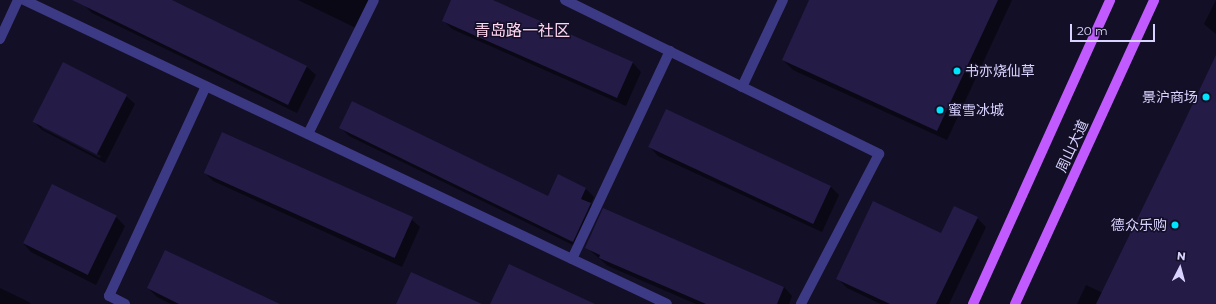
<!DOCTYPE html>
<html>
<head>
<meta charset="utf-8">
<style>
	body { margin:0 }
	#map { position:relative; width:1216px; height:304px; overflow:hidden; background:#130f26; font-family:Montserrat,"Noto Sans SC",sans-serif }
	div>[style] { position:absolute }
	.shadow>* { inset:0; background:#0007 }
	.building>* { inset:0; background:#241b47; transform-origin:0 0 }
	.minor>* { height:10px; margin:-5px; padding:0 5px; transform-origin:5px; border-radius:5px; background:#3d3a85 }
	.major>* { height:10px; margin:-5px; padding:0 5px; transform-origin:5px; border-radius:5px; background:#c25bff }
	.dots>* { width:11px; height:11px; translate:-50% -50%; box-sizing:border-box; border:2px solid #130f26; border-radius:50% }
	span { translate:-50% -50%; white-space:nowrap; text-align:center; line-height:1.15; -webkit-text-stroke:3px #130f26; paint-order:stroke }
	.poi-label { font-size:14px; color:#d9d4ff }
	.left { translate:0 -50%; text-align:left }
	.right { translate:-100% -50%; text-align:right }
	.street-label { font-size:14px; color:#d9d4ff }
	.quarter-label { font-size:16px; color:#ffd6f0 }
	.north { position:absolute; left:1160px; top:248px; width:40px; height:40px; -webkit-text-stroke:3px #130f26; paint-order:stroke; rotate:6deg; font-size:11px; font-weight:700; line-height:16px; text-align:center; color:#d9d4ff }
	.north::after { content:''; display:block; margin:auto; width:14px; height:18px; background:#d9d4ff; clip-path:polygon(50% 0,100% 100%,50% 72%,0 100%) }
	.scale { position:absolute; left:1070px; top:24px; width:85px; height:18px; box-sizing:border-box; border:2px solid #d9d4ff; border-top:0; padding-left:5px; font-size:12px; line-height:14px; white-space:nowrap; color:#d9d4ff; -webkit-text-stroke:3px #130f26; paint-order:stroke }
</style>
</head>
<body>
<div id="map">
	<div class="shadow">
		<div style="clip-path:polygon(85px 0,170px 0,307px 67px,316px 75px,297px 113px,92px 13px,83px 4px)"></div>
		<div style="clip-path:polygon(298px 0,372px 0,358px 29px)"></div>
		<div style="clip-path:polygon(452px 0,491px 0,633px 63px,641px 72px,626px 106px,452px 29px,443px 20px)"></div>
		<div style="clip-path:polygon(810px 0,1012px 0,947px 140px,793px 70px,783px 60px)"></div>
		<div style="clip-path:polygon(1216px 0,1216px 34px,1204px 24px)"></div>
		<div style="clip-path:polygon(1216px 57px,1216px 304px,1077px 304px,1086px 285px,1103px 293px)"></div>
		<div style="clip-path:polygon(evenodd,126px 96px,135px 104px,105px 163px,42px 130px,33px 121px,126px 96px,42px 126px,101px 156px,100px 158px,42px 128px,42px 126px)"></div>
		<div style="clip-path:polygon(341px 128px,548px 197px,586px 189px,594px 197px,591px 204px,599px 212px,581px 249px,349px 136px)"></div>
		<div style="clip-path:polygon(650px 147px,830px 186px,839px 195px,822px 232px,658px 156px)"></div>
		<div style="clip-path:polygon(205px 173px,411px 219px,420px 227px,402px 267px,213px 181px)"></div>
		<div style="clip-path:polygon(116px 217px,125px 226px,96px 285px,31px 252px,23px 243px)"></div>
		<div style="clip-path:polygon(977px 218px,986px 227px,949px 304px,881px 304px,847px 288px,838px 279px)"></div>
		<div style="clip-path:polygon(586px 247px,784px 287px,792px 296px,789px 304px,696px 304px,608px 266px)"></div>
		<div style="clip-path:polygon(0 288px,29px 302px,31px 304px,0 304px)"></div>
		<div style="clip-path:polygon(148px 288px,278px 304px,171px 304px,157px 297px)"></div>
	</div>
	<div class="building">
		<div style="clip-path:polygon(72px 0,172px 0,307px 66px,288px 105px)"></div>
		<div style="clip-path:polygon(451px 0,493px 0,633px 62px,617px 98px,442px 21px)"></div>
		<div style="clip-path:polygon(809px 0,998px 0,937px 131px,782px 60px)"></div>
		<div style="clip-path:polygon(1216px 55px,1216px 304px,1096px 304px,1176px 139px)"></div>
		<div style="left:63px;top:62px;width:72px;height:67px;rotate:27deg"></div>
		<div style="clip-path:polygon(352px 101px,548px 196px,558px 174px,586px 188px,581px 199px,591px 203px,573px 242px,339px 128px)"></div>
		<div style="left:666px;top:109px;width:182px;height:42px;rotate:25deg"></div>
		<div style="left:222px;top:132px;width:209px;height:45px;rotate:24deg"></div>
		<div style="left:52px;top:184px;width:72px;height:66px;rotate:26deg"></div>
		<div style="clip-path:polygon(873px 201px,941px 233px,954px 206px,978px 217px,936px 304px,890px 304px,836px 279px)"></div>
		<div style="clip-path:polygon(603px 208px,784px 287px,777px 304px,706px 304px,599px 258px,600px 255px,585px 248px)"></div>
		<div style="clip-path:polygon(165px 250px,280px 304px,179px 304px,147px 288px)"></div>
		<div style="clip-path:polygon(509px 264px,595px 304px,490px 304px)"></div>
		<div style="clip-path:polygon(411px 272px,482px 304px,396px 304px)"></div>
	</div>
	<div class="minor">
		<div style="left:24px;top:0;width:711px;rotate:25.3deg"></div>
		<div style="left:565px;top:0;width:350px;rotate:26.1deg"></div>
		<div style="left:879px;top:154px;width:169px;rotate:117.5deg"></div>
		<div style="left:0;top:39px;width:43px;rotate:-65.2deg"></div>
		<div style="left:742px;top:87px;width:96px;rotate:-64.8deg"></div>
		<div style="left:308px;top:134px;width:149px;rotate:-63.8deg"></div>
		<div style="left:572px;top:259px;width:230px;rotate:-64.8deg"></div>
		<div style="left:125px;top:304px;width:18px;rotate:-153deg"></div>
		<div style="left:109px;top:296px;width:231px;rotate:-65.2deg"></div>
	</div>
	<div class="major">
		<div style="left:973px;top:304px;width:333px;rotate:-65.7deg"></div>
		<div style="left:1015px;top:304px;width:334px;rotate:-65.4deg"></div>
	</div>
	<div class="dots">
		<div style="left:957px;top:71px;background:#00e5ff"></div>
		<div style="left:1206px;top:97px;background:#00e5ff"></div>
		<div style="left:940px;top:110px;background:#00e5ff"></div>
		<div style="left:1175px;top:225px;background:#00e5ff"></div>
	</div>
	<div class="poi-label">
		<span class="left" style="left:965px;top:71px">书亦烧仙草</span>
		<span class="right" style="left:1198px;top:97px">景沪商场</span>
		<span class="left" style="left:948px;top:110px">蜜雪冰城</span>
		<span class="right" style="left:1167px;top:225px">德众乐购</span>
	</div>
	<div class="street-label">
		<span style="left:1072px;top:146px;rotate:-65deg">周山大道</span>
	</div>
	<div class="quarter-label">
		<span style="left:522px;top:31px">青岛路一社区</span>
	</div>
	<div class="north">N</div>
	<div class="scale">20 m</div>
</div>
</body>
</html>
